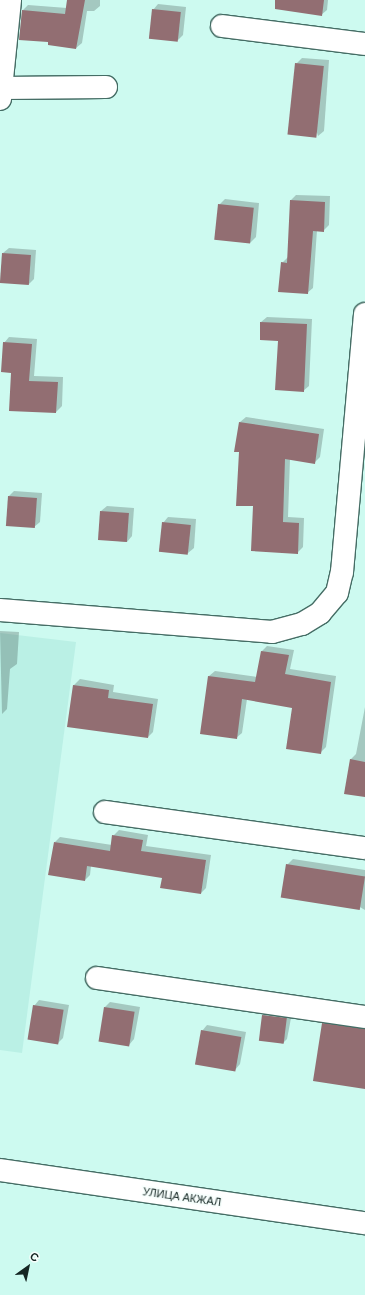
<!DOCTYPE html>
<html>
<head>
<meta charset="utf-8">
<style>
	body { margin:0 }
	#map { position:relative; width:365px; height:1295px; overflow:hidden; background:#cdfaf0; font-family:Helvetica,sans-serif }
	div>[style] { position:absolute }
	.built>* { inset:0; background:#baf0e5 }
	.shadow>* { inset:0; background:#0003 }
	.building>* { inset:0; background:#926e72; transform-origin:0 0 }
	.roads { filter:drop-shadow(1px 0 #456d65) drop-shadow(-1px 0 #456d65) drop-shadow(0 1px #456d65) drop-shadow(0 -1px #456d65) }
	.minor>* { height:22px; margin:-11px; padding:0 11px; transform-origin:11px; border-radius:11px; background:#fff }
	span { translate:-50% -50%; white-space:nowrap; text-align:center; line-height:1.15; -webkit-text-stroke:3px #f6fefc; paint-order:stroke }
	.street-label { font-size:11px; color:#152623 }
	.north { position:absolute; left:8px; top:1247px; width:40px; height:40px; -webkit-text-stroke:3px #f6fefc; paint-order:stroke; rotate:33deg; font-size:11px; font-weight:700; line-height:16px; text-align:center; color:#152623 }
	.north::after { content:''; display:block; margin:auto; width:14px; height:18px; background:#152623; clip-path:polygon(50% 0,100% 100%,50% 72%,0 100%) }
</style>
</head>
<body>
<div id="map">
	<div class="built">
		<div style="clip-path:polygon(0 633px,76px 642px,22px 1053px,0 1050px)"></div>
	</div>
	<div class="shadow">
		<div style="clip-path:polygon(68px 0,100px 0,100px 6px,94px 11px,87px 11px,82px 43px,76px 48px,49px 41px,23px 10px,28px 5px,67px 8px)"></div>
		<div style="clip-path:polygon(296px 0,328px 0,327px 10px,321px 15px)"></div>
		<div style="clip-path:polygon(158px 4px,186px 7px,183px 35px,178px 40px,153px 10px)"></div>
		<div style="clip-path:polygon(302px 58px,329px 60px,324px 131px,318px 136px,296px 64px)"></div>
		<div style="clip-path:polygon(296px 195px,330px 196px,329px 225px,323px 231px,317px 230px,313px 288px,307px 293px,282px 263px,288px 257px,291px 200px)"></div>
		<div style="clip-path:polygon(225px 199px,259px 203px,256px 237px,250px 243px,219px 205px)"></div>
		<div style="clip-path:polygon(9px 248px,36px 250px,34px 279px,29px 284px,3px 253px)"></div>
		<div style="clip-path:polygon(267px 317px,312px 319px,309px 386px,303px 391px,280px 340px,261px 322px)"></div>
		<div style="clip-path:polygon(9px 337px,37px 339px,34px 376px,63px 377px,62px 406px,56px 412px,12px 372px,4px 343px)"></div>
		<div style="clip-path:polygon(246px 417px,324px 429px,320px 457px,314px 463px,290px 459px,288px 517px,304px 518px,303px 547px,297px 553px,254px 505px,240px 452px,240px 422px)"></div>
		<div style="clip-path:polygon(14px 491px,42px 493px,40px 522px,34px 527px,9px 496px)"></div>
		<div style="clip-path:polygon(107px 506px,134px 508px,132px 536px,127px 542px,99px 539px,101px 511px)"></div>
		<div style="clip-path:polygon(168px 517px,196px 519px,194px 548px,188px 553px,163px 523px)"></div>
		<div style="clip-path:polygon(0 631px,19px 632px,17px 664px,10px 669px,7px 709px,2px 714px)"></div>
		<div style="clip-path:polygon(267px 646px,294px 650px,290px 669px,336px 676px,326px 747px,320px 753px,293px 707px,247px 699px,242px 733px,236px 738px,202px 733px,209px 676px,215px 671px,257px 677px,262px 651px)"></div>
		<div style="clip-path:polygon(80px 679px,114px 685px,113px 692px,158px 699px,153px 732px,148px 737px,68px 726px,74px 685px)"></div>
		<div style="clip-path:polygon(365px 707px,365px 796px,350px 760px,356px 754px)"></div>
		<div style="clip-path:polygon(119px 830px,148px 835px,146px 846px,211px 855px,206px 888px,201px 893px,163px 877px,91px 866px,90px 875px,85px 880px,55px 842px,60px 837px,112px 845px,113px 836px)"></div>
		<div style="clip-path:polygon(293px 859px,365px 870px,365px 910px,287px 865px)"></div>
		<div style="clip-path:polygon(39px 1000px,69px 1005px,63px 1038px,58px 1043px,34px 1006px)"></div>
		<div style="clip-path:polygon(110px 1002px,140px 1007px,134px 1039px,129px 1045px,105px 1007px)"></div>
		<div style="clip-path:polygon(268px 1010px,292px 1013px,287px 1039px,282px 1044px,263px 1015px)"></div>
		<div style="clip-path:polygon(329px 1018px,365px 1024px,365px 1086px,323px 1024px)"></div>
		<div style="clip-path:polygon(207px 1025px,246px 1032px,240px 1064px,235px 1070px,202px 1031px)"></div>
	</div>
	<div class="building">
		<div style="clip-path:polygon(67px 0,85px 0,76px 49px,48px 45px,48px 42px,19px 40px,22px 10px,65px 14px)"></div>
		<div style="clip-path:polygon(275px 0,324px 0,322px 16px,275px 9px)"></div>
		<div style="left:152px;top:9px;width:29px;height:30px;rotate:6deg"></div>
		<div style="left:295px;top:63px;width:29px;height:72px;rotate:6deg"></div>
		<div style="clip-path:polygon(290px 200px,325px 202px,324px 232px,313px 231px,308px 294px,278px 292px,281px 262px,287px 263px)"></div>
		<div style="left:218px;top:204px;width:36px;height:36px;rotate:6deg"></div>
		<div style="left:2px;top:253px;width:29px;height:30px;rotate:4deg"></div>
		<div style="clip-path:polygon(260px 322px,307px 324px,304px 392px,275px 390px,278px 341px,260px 340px)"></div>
		<div style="clip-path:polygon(3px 342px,32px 344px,29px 381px,58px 382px,56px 413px,9px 411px,11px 373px,1px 372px)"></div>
		<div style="clip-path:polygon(239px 422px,319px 434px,315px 464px,285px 459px,283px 522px,299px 523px,298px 554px,251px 551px,253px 506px,236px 506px,239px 452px,234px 452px)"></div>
		<div style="left:8px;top:496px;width:29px;height:30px;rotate:4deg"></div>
		<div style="left:100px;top:511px;width:29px;height:29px;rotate:4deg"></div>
		<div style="left:162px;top:522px;width:29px;height:30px;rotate:6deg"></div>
		<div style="clip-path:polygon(261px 651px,289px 655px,285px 674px,331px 682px,321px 754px,286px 749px,292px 708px,242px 699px,237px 739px,200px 734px,208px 676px,255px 682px)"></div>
		<div style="clip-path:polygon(73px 685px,109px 690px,108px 698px,153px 704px,148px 738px,67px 727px)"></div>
		<div style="clip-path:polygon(350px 759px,365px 762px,365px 797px,344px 794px)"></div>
		<div style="clip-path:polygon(112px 835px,143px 840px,141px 851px,206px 860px,201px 894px,160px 888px,162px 878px,87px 866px,85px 881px,48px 875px,54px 842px,110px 851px)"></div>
		<div style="left:286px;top:864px;width:80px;height:34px;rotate:9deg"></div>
		<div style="left:33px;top:1005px;width:31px;height:35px;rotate:9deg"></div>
		<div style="left:104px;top:1007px;width:31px;height:35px;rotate:9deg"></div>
		<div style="left:262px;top:1015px;width:25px;height:26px;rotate:7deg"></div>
		<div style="clip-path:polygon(322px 1023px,365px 1029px,365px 1089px,313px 1081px)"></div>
		<div style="left:201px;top:1030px;width:41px;height:35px;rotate:10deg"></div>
	</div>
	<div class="roads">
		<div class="minor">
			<div style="left:222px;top:26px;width:144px;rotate:7.2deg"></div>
			<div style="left:1px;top:88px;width:105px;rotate:-0.5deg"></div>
			<div style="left:0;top:99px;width:100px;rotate:-84.2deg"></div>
			<div style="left:0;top:610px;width:273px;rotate:4.6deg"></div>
			<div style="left:272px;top:632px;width:31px;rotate:-15deg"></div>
			<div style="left:302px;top:624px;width:21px;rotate:-31deg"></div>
			<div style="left:320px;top:613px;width:26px;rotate:-50deg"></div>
			<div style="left:337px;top:593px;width:22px;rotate:-77deg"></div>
			<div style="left:342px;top:572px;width:259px;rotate:-84.9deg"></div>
			<div style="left:105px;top:812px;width:262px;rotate:7.9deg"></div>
			<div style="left:97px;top:978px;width:271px;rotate:8.3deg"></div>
			<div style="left:0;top:1170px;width:369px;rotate:8.3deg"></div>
		</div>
	</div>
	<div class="street-label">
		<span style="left:182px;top:1197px;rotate:8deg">УЛИЦА АКЖАЛ</span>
	</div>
	<div class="north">С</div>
</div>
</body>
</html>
